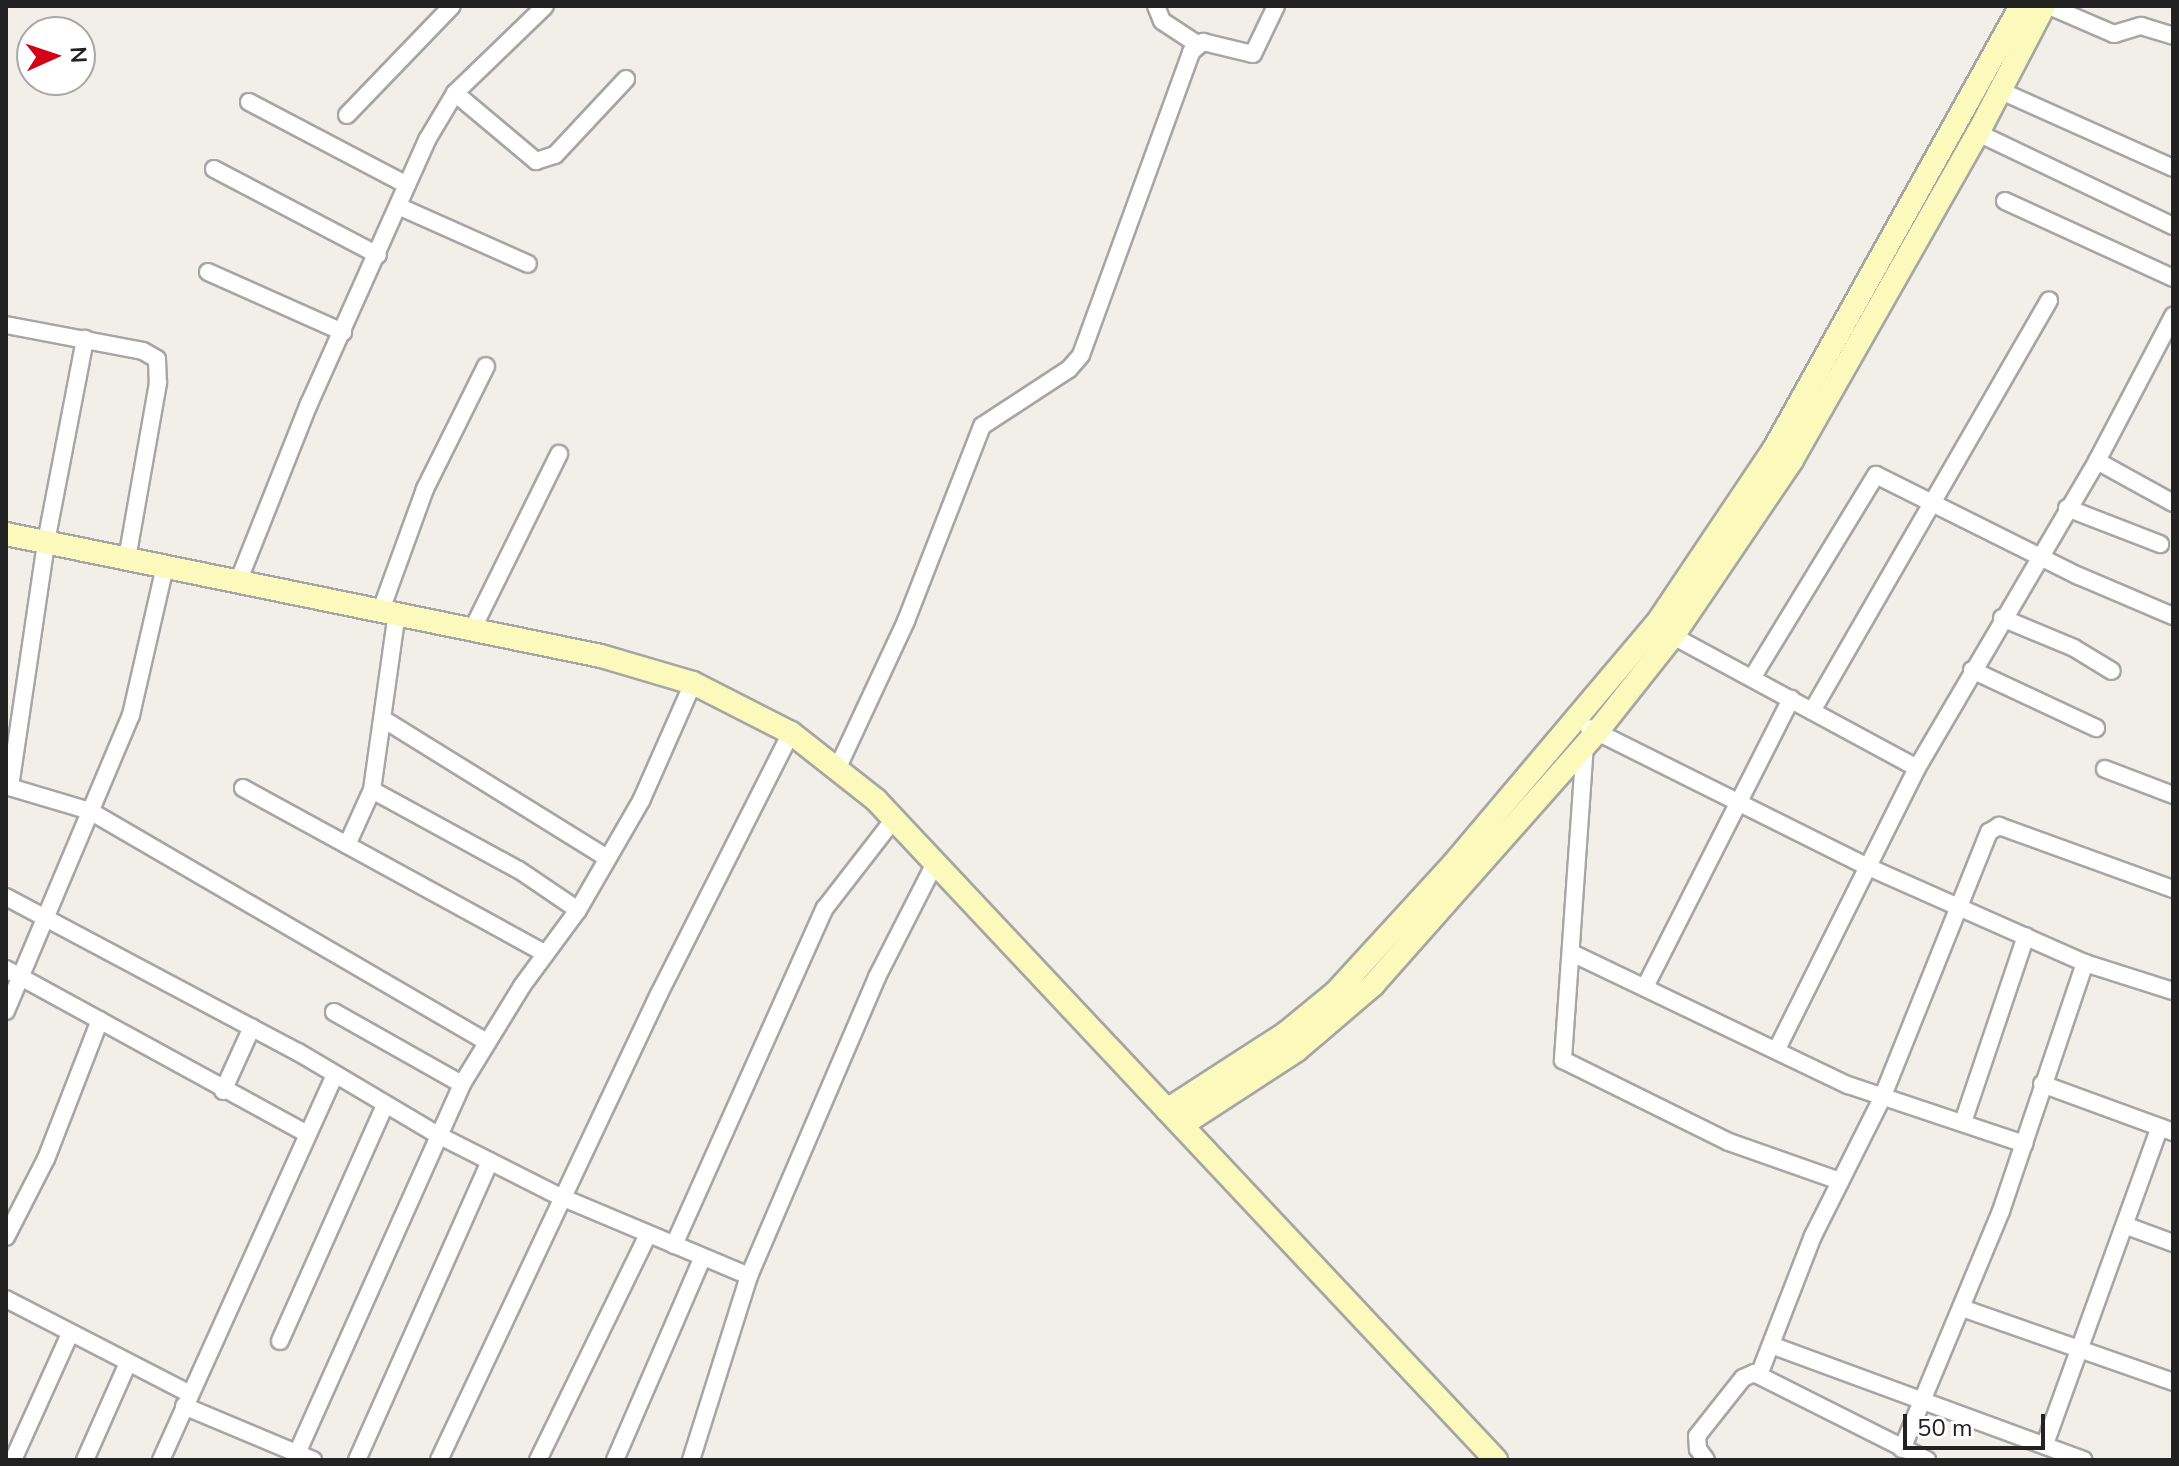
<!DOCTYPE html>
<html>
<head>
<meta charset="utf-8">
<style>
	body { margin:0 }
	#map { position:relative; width:2179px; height:1466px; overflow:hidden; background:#f2eee8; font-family:"Nunito Sans",sans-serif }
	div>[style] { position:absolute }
	.roads { filter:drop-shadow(2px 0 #a6a6a6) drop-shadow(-2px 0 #a6a6a6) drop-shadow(0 2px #a6a6a6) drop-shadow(0 -2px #a6a6a6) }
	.street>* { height:16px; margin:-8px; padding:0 8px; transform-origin:8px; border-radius:8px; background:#fff }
	.secondary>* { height:22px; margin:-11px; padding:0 11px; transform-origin:11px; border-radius:11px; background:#fcf9bc }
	span { translate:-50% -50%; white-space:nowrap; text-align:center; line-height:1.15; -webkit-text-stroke:8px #fff; paint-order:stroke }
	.frame { position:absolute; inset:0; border:8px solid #222; pointer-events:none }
	.north { position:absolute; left:16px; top:16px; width:80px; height:80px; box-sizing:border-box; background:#fff; border:2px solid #a7a7a7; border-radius:50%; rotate:87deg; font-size:22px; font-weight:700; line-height:32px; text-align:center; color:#222 }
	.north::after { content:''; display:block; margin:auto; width:28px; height:36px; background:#d30016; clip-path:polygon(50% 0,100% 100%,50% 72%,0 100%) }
	.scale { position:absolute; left:1903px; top:1414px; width:142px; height:36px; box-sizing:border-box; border:4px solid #222; border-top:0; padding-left:10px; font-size:24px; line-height:28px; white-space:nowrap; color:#222; -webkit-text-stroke:6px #fff; paint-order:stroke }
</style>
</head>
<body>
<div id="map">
	<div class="roads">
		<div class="street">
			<div style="left:1156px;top:6px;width:16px;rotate:68deg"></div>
			<div style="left:1162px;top:21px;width:42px;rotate:33.3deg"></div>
			<div style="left:2049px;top:6px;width:71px;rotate:23.3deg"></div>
			<div style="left:2114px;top:34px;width:28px;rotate:-17deg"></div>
			<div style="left:2141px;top:26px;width:34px;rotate:17deg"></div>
			<div style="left:2001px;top:91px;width:188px;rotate:24.1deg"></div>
			<div style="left:455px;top:93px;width:106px;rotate:40deg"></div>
			<div style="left:536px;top:161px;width:20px;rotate:-18deg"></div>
			<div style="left:555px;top:155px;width:104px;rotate:-46.9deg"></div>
			<div style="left:249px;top:102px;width:176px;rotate:27.7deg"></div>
			<div style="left:347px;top:115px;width:151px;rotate:-46.1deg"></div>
			<div style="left:1978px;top:133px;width:216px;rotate:25.5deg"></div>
			<div style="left:214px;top:169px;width:185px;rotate:27.7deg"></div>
			<div style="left:2005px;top:201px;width:185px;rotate:24.6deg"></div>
			<div style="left:398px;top:206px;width:142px;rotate:24deg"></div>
			<div style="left:208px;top:272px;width:148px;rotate:24deg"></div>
			<div style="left:6px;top:325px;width:139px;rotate:10.7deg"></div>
			<div style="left:143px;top:351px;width:16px;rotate:30deg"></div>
			<div style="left:157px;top:359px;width:24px;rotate:88deg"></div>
			<div style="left:158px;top:383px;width:178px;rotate:100deg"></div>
			<div style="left:2097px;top:461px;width:87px;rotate:28.9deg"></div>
			<div style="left:2067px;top:508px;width:100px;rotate:21.2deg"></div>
			<div style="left:238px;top:582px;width:192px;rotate:-68.3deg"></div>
			<div style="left:309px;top:404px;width:289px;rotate:-65.9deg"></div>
			<div style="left:427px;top:140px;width:55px;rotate:-59.2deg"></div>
			<div style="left:455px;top:93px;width:125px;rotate:-44deg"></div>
			<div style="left:381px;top:610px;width:129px;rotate:-70deg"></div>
			<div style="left:425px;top:489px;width:137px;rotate:-63.6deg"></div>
			<div style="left:2002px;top:618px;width:78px;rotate:22.6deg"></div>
			<div style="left:2074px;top:648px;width:44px;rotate:31.2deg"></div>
			<div style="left:474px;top:626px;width:192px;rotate:-63.7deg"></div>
			<div style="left:1673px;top:636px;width:277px;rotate:28.4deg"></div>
			<div style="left:1972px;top:670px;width:137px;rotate:25.1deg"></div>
			<div style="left:1752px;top:678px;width:238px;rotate:-58.6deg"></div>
			<div style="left:1876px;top:475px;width:227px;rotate:26.5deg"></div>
			<div style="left:2079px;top:576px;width:102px;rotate:23.1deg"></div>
			<div style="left:1812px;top:711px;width:474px;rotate:-60deg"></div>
			<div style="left:383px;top:719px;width:264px;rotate:31.8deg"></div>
			<div style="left:1589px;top:728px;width:309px;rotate:26.5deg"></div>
			<div style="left:1866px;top:866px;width:240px;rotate:23.9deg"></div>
			<div style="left:2085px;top:963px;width:92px;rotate:17.7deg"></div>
			<div style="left:1585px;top:744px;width:317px;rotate:94deg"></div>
			<div style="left:1563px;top:1060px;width:185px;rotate:26.3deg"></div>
			<div style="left:1729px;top:1142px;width:118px;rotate:19.4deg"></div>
			<div style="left:838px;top:767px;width:161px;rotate:-65deg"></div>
			<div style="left:906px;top:621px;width:209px;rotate:-68.7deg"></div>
			<div style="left:982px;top:426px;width:104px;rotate:-33.2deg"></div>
			<div style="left:1069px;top:369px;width:18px;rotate:-49deg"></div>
			<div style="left:1081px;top:355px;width:322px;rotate:-70deg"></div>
			<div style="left:1191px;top:52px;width:16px;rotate:-40deg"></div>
			<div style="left:1203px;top:42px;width:51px;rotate:13.5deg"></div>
			<div style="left:1253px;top:54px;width:53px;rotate:-64.4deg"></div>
			<div style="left:2105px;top:769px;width:73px;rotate:20.9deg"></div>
			<div style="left:6px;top:786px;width:88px;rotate:16.6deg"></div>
			<div style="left:90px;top:811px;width:459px;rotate:30.2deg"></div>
			<div style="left:10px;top:787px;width:248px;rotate:-81.6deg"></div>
			<div style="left:46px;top:542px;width:207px;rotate:-79.1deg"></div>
			<div style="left:243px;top:788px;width:345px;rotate:28.7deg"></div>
			<div style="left:372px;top:790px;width:167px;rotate:28.6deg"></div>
			<div style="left:519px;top:870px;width:71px;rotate:34.1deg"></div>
			<div style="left:347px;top:845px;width:60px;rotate:-65.6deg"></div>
			<div style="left:372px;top:790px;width:180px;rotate:-82deg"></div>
			<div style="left:6px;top:897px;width:331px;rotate:28deg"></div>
			<div style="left:298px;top:1052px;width:163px;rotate:30.7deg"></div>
			<div style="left:438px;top:1135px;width:138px;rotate:26.8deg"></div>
			<div style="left:561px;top:1197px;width:204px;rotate:22.8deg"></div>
			<div style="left:1574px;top:954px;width:304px;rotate:25.6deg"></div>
			<div style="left:1848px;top:1085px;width:186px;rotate:18.5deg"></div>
			<div style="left:6px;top:969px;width:343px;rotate:28.7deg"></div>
			<div style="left:1646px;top:985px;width:321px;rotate:-63.1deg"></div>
			<div style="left:6px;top:1011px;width:321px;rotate:-67.1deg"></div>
			<div style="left:131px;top:715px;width:152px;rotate:-77.1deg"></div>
			<div style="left:334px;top:1012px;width:147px;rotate:29.4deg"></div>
			<div style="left:1777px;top:1049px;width:314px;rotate:-63.5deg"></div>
			<div style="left:1917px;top:768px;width:356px;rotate:-59.6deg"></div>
			<div style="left:2097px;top:461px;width:164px;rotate:-62.3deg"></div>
			<div style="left:2042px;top:1084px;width:140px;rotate:20.1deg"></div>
			<div style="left:223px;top:1091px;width:70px;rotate:-65.6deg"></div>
			<div style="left:1963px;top:1122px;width:196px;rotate:-71.3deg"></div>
			<div style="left:2127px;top:1226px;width:49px;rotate:20.3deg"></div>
			<div style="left:6px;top:1237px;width:88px;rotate:-62.9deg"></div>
			<div style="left:46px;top:1159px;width:149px;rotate:-68.8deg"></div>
			<div style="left:674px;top:1245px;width:369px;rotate:-65.9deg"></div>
			<div style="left:825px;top:908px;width:113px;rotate:-52.2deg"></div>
			<div style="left:6px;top:1299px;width:207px;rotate:27.3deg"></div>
			<div style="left:1962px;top:1308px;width:224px;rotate:19.3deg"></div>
			<div style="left:280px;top:1341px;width:258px;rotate:-66deg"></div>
			<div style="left:1771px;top:1345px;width:333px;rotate:20.2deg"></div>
			<div style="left:1759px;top:1375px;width:149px;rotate:-68.8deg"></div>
			<div style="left:1813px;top:1236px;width:154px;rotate:-63.4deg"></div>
			<div style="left:1882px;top:1098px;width:287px;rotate:-68.1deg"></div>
			<div style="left:1989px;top:832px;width:12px;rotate:-31deg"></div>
			<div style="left:1999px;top:826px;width:185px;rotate:19.9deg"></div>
			<div style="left:184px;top:1406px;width:140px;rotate:22.7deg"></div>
			<div style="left:2045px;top:1444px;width:337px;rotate:-70.1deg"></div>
			<div style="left:1902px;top:1449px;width:258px;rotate:-67.4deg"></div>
			<div style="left:2001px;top:1211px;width:262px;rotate:-71.3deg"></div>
			<div style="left:13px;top:1460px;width:138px;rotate:-65.7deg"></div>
			<div style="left:85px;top:1460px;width:106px;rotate:-66.1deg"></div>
			<div style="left:161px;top:1460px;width:423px;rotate:-65.7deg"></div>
			<div style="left:294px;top:1460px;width:412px;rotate:-65.9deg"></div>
			<div style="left:462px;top:1084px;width:115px;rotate:-58.5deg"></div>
			<div style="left:522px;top:986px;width:94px;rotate:-53.6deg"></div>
			<div style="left:578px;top:910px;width:126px;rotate:-60deg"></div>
			<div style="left:641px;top:801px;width:129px;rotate:-66.2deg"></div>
			<div style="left:357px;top:1460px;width:327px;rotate:-66deg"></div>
			<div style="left:439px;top:1460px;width:515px;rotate:-64.73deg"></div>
			<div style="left:659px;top:994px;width:292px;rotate:-63.2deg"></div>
			<div style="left:538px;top:1460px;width:251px;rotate:-64deg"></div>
			<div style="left:615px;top:1460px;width:221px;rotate:-66.6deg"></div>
			<div style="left:691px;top:1460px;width:193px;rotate:-72.5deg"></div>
			<div style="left:749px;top:1276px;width:325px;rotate:-66.8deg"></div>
			<div style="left:877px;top:977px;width:128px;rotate:-63deg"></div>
			<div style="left:1706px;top:1460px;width:14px;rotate:-126deg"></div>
			<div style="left:1698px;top:1449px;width:13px;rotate:-94deg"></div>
			<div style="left:1697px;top:1436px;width:74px;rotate:-51.6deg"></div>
			<div style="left:1743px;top:1378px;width:12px;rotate:-24deg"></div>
			<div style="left:1754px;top:1373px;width:194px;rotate:26.7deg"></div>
		</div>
		<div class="secondary">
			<div style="left:6px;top:534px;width:607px;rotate:11.59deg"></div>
			<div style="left:601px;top:656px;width:96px;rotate:16.4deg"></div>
			<div style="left:693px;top:683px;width:110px;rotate:27deg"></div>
			<div style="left:791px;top:733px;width:108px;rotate:38.2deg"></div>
			<div style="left:876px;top:800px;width:906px;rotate:46.79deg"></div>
			<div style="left:1167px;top:1110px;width:142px;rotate:-32.9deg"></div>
			<div style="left:1286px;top:1033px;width:65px;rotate:-39.4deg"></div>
			<div style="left:1336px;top:992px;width:175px;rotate:-47.5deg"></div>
			<div style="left:1454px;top:863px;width:314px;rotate:-49.8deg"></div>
			<div style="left:1657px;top:623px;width:210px;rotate:-56.1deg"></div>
			<div style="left:1774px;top:449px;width:507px;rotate:-60.86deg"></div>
			<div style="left:1182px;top:1125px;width:137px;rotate:-33.1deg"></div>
			<div style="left:1297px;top:1050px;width:100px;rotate:-40.5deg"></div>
			<div style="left:1373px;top:985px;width:337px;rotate:-48.5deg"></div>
			<div style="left:1596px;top:733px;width:124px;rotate:-51.6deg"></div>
			<div style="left:1673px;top:636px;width:212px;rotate:-55.9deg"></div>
			<div style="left:1792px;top:460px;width:376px;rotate:-60.4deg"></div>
			<div style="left:1978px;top:133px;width:143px;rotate:-62.5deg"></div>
		</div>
	</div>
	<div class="frame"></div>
	<div class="north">N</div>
	<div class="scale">50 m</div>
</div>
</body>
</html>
